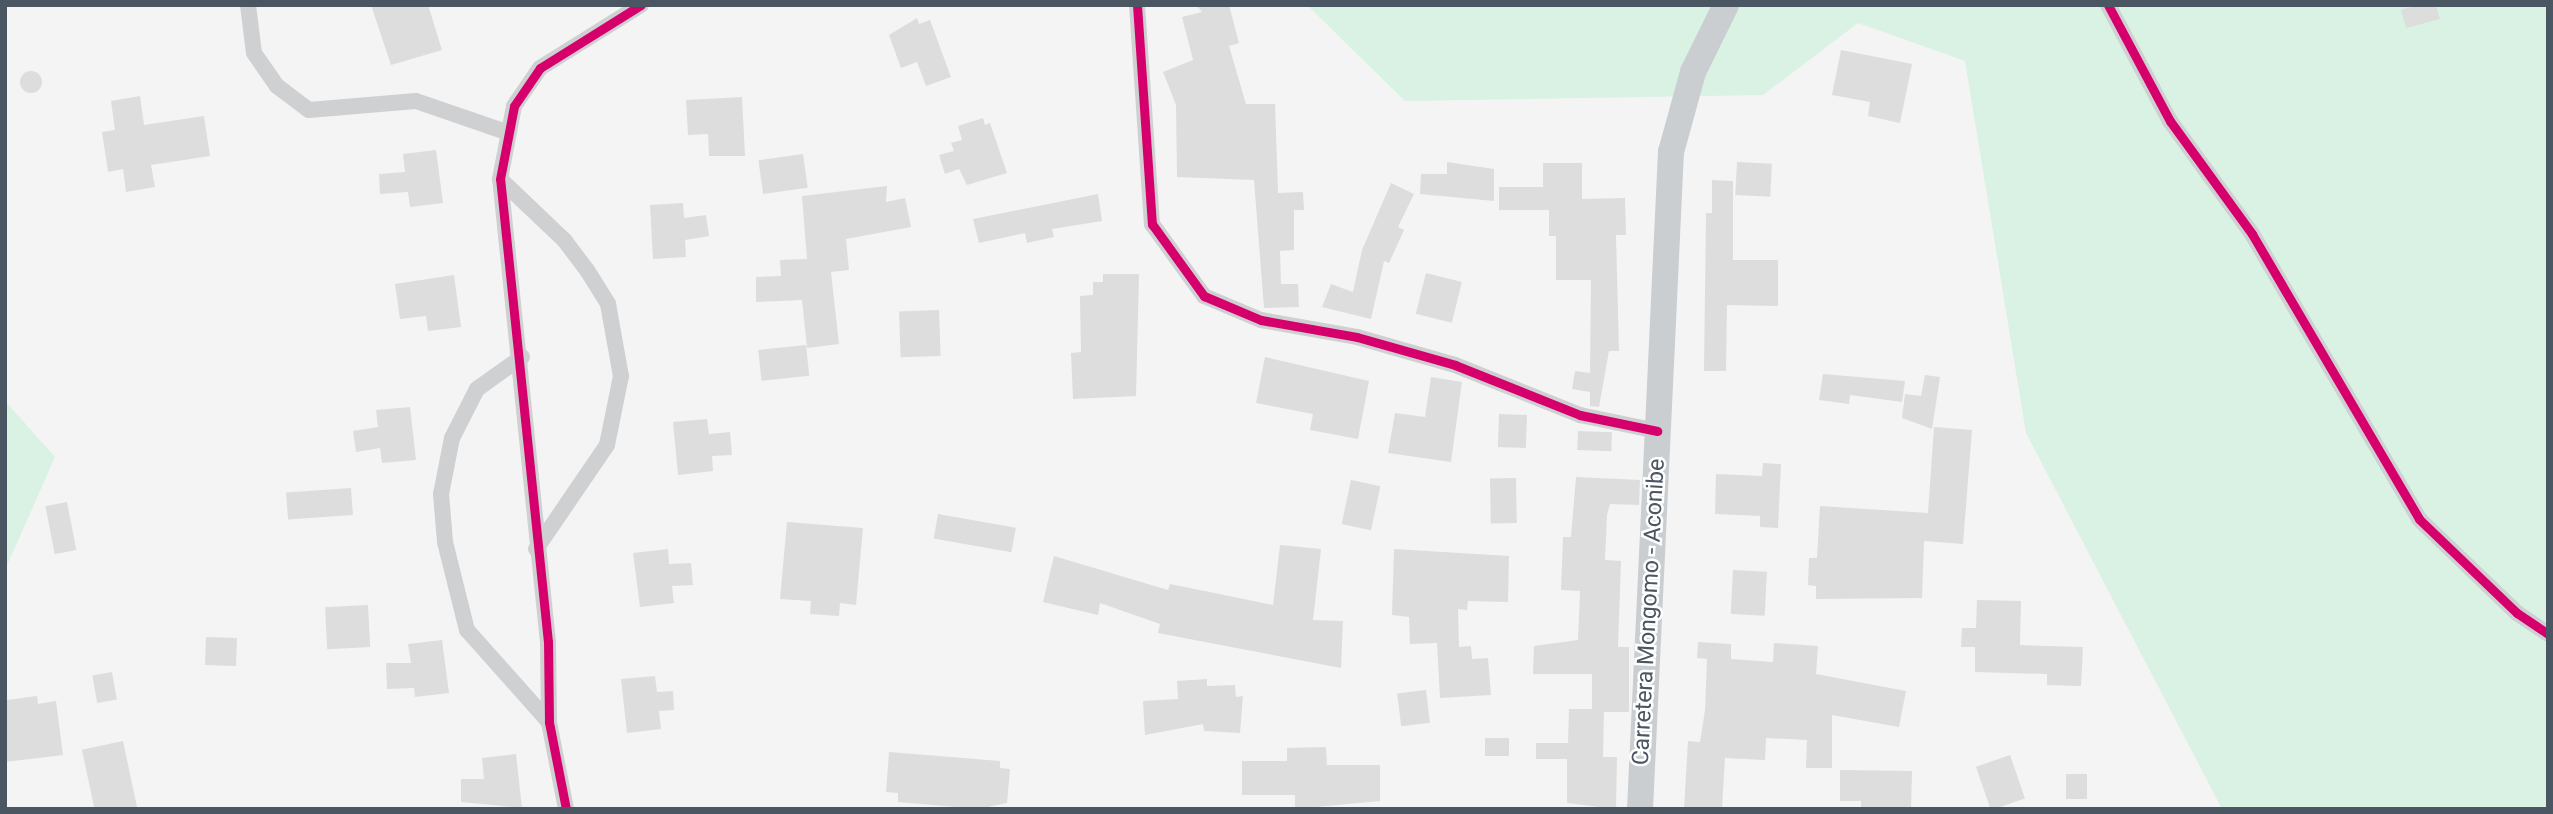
<!DOCTYPE html>
<html>
<head>
<meta charset="utf-8">
<style>
	body { margin:0 }
	#map { position:relative; width:2553px; height:814px; overflow:hidden; background:#f4f4f4; font-family:Roboto,sans-serif }
	div>[style] { position:absolute }
	.green>* { inset:0; background:#d9f2e3 }
	.building>* { inset:0; background:#ddddde; transform-origin:0 0 }
	.round { border-radius:50% }
	.minor>* { height:16px; margin:-8px; padding:0 8px; transform-origin:8px; border-radius:8px; background:#ced0d2 }
	.primary>* { height:26px; margin:-13px; padding:0 13px; transform-origin:13px; border-radius:13px; background:#caced1 }
	.cycleway>* { height:9px; margin:-4.5px; padding:0 4.5px; transform-origin:4.5px; border-radius:4.5px; background:#d6006c }
	span { translate:-50% -50%; white-space:nowrap; text-align:center; line-height:1.15; -webkit-text-stroke:5px #fff; paint-order:stroke }
	.street-label { font-size:23px; color:#4a5661 }
	.frame { position:absolute; inset:0; border:7px solid #4a5661; pointer-events:none }
</style>
</head>
<body>
<div id="map">
	<div class="green">
		<div style="clip-path:polygon(1307px 5px,2548px 5px,2548px 809px,2222px 809px,2026px 433px,1965px 61px,1858px 23px,1763px 95px,1405px 101px)"></div>
		<div style="clip-path:polygon(5px 401px,55px 457px,5px 570px)"></div>
	</div>
	<div class="building">
		<div style="clip-path:polygon(371px 5px,428px 5px,442px 50px,391px 65px)"></div>
		<div style="clip-path:polygon(1196px 5px,1229px 5px,1239px 43px,1229px 46px,1246px 104px,1275px 104px,1278px 193px,1303px 192px,1304px 210px,1294px 210px,1294px 250px,1280px 251px,1281px 284px,1298px 284px,1299px 307px,1264px 308px,1254px 180px,1177px 177px,1176px 105px,1163px 72px,1193px 60px,1182px 17px,1202px 12px)"></div>
		<div style="clip-path:polygon(2418px 5px,2436px 5px,2440px 19px,2406px 28px,2401px 10px)"></div>
		<div style="clip-path:polygon(917px 18px,919px 24px,930px 20px,951px 77px,926px 86px,917px 62px,901px 68px,889px 35px)"></div>
		<div style="clip-path:polygon(1841px 50px,1912px 64px,1900px 123px,1868px 116px,1870px 102px,1832px 95px)"></div>
		<div class="round" style="left:20px;top:71px;width:22px;height:22px"></div>
		<div style="clip-path:polygon(140px 96px,144px 125px,204px 116px,210px 156px,151px 165px,155px 187px,126px 192px,123px 169px,108px 172px,102px 132px,115px 130px,111px 101px)"></div>
		<div style="clip-path:polygon(742px 97px,745px 156px,709px 156px,708px 134px,688px 135px,686px 100px)"></div>
		<div style="clip-path:polygon(983px 118px,985px 125px,990px 123px,1007px 173px,967px 185px,959px 169px,945px 174px,939px 155px,954px 151px,951px 143px,962px 140px,958px 126px)"></div>
		<div style="clip-path:polygon(436px 150px,443px 203px,410px 207px,408px 192px,380px 194px,379px 174px,405px 172px,403px 154px)"></div>
		<div style="left:803px;top:154px;width:34px;height:45px;rotate:82deg"></div>
		<div style="clip-path:polygon(1447px 162px,1494px 169px,1494px 201px,1420px 194px,1421px 174px,1447px 174px)"></div>
		<div style="left:1737px;top:162px;width:35px;height:33px;rotate:3deg"></div>
		<div style="clip-path:polygon(1543px 163px,1582px 163px,1582px 199px,1625px 198px,1626px 235px,1616px 235px,1619px 351px,1609px 351px,1599px 407px,1590px 406px,1590px 392px,1572px 389px,1575px 371px,1590px 373px,1591px 280px,1556px 280px,1556px 236px,1549px 236px,1549px 210px,1499px 210px,1499px 187px,1543px 187px)"></div>
		<div style="clip-path:polygon(1712px 180px,1733px 181px,1733px 260px,1778px 260px,1778px 306px,1727px 305px,1726px 371px,1704px 371px,1706px 213px,1712px 213px)"></div>
		<div style="clip-path:polygon(1391px 183px,1414px 194px,1398px 227px,1404px 230px,1389px 263px,1384px 261px,1371px 319px,1322px 307px,1331px 284px,1353px 292px,1362px 250px)"></div>
		<div style="clip-path:polygon(887px 186px,886px 202px,905px 198px,911px 227px,846px 239px,849px 270px,831px 272px,839px 344px,807px 348px,802px 300px,756px 302px,756px 277px,781px 276px,780px 260px,807px 259px,802px 196px)"></div>
		<div style="clip-path:polygon(1098px 194px,1102px 221px,1052px 229px,1054px 237px,1027px 243px,1025px 233px,979px 243px,973px 219px)"></div>
		<div style="clip-path:polygon(683px 203px,684px 218px,706px 215px,709px 236px,685px 240px,686px 257px,653px 259px,650px 205px)"></div>
		<div style="left:1426px;top:273px;width:37px;height:42px;rotate:14deg"></div>
		<div style="clip-path:polygon(1103px 274px,1139px 274px,1136px 396px,1073px 399px,1071px 353px,1081px 352px,1080px 296px,1093px 295px,1093px 282px,1103px 282px)"></div>
		<div style="clip-path:polygon(454px 275px,461px 327px,428px 331px,426px 316px,400px 319px,395px 284px)"></div>
		<div style="left:939px;top:310px;width:46px;height:40px;rotate:88deg"></div>
		<div style="left:806px;top:345px;width:31px;height:48px;rotate:84deg"></div>
		<div style="clip-path:polygon(1265px 357px,1369px 381px,1358px 439px,1310px 430px,1313px 414px,1256px 403px)"></div>
		<div style="clip-path:polygon(1823px 374px,1905px 381px,1902px 402px,1850px 395px,1849px 404px,1819px 400px)"></div>
		<div style="clip-path:polygon(1925px 375px,1940px 377px,1932px 429px,1902px 418px,1905px 394px,1921px 396px)"></div>
		<div style="clip-path:polygon(1431px 377px,1462px 382px,1451px 462px,1388px 453px,1395px 413px,1425px 417px)"></div>
		<div style="clip-path:polygon(410px 407px,416px 460px,382px 463px,380px 448px,356px 452px,353px 431px,378px 427px,376px 410px)"></div>
		<div style="left:1499px;top:414px;width:28px;height:33px;rotate:2deg"></div>
		<div style="clip-path:polygon(707px 419px,709px 434px,730px 432px,732px 455px,712px 456px,713px 471px,678px 475px,673px 422px)"></div>
		<div style="clip-path:polygon(1934px 427px,1972px 430px,1963px 544px,1924px 541px,1922px 598px,1816px 599px,1816px 586px,1808px 585px,1809px 558px,1817px 558px,1820px 506px,1928px 513px)"></div>
		<div style="left:1578px;top:431px;width:34px;height:19px;rotate:2deg"></div>
		<div style="clip-path:polygon(1763px 463px,1781px 464px,1778px 528px,1760px 527px,1760px 516px,1715px 514px,1716px 474px,1762px 476px)"></div>
		<div style="clip-path:polygon(1576px 477px,1640px 480px,1639px 505px,1610px 504px,1607px 515px,1605px 560px,1621px 561px,1618px 647px,1629px 647px,1629px 712px,1604px 712px,1603px 757px,1617px 757px,1616px 809px,1567px 803px,1567px 759px,1536px 759px,1536px 743px,1568px 743px,1569px 709px,1592px 709px,1592px 674px,1533px 674px,1534px 646px,1578px 640px,1580px 591px,1561px 590px,1563px 537px,1571px 537px)"></div>
		<div style="left:1516px;top:478px;width:45px;height:26px;rotate:89deg"></div>
		<div style="left:1351px;top:480px;width:30px;height:45px;rotate:12deg"></div>
		<div style="left:351px;top:488px;width:27px;height:65px;rotate:86deg"></div>
		<div style="left:67px;top:502px;width:49px;height:22px;rotate:79deg"></div>
		<div style="left:938px;top:514px;width:79px;height:25px;rotate:10deg"></div>
		<div style="clip-path:polygon(787px 522px,863px 528px,856px 605px,840px 603px,839px 616px,810px 614px,811px 601px,780px 599px)"></div>
		<div style="clip-path:polygon(1280px 545px,1321px 549px,1313px 620px,1343px 621px,1341px 668px,1158px 633px,1160px 624px,1100px 603px,1098px 615px,1043px 602px,1054px 556px,1168px 590px,1170px 584px,1273px 605px)"></div>
		<div style="clip-path:polygon(668px 549px,669px 564px,691px 563px,693px 585px,672px 586px,674px 603px,640px 607px,633px 553px)"></div>
		<div style="clip-path:polygon(1394px 549px,1509px 556px,1508px 602px,1468px 601px,1467px 610px,1458px 609px,1459px 647px,1471px 646px,1472px 659px,1488px 658px,1491px 695px,1440px 698px,1437px 643px,1410px 644px,1409px 617px,1392px 615px)"></div>
		<div style="left:1733px;top:570px;width:34px;height:44px;rotate:3deg"></div>
		<div style="clip-path:polygon(1977px 600px,2021px 601px,2020px 645px,2083px 647px,2081px 686px,2047px 685px,2047px 674px,1975px 672px,1975px 647px,1961px 647px,1962px 628px,1976px 628px)"></div>
		<div style="left:368px;top:605px;width:42px;height:43px;rotate:87deg"></div>
		<div style="left:206px;top:637px;width:31px;height:28px;rotate:2deg"></div>
		<div style="clip-path:polygon(442px 640px,449px 693px,415px 697px,414px 688px,387px 689px,386px 663px,411px 663px,408px 644px)"></div>
		<div style="clip-path:polygon(1698px 642px,1731px 644px,1731px 659px,1773px 662px,1774px 643px,1818px 646px,1816px 674px,1906px 691px,1899px 727px,1832px 715px,1832px 768px,1806px 768px,1807px 740px,1766px 738px,1765px 760px,1725px 758px,1722px 809px,1684px 809px,1688px 741px,1700px 742px,1705px 710px,1707px 659px,1697px 658px)"></div>
		<div style="left:112px;top:672px;width:28px;height:20px;rotate:80deg"></div>
		<div style="clip-path:polygon(655px 676px,657px 692px,673px 691px,674px 710px,659px 711px,661px 729px,627px 733px,621px 679px)"></div>
		<div style="clip-path:polygon(1207px 679px,1207px 686px,1235px 685px,1236px 697px,1243px 696px,1240px 733px,1204px 731px,1203px 724px,1145px 735px,1143px 701px,1178px 699px,1177px 681px)"></div>
		<div style="left:1426px;top:690px;width:33px;height:29px;rotate:83deg"></div>
		<div style="clip-path:polygon(37px 696px,38px 704px,56px 701px,63px 755px,5px 762px,7px 700px)"></div>
		<div style="left:1485px;top:738px;width:24px;height:18px"></div>
		<div style="left:123px;top:741px;width:70px;height:42px;rotate:78deg"></div>
		<div style="clip-path:polygon(1326px 747px,1327px 765px,1380px 765px,1380px 801px,1295px 809px,1295px 795px,1242px 795px,1242px 761px,1287px 761px,1287px 748px)"></div>
		<div style="clip-path:polygon(889px 752px,1000px 761px,1000px 768px,1010px 769px,1007px 803px,978px 809px,898px 802px,898px 793px,886px 792px)"></div>
		<div style="clip-path:polygon(516px 754px,522px 808px,461px 802px,461px 779px,484px 779px,482px 758px)"></div>
		<div style="left:2010px;top:755px;width:46px;height:36px;rotate:71deg"></div>
		<div style="clip-path:polygon(1840px 770px,1912px 771px,1911px 809px,1861px 809px,1861px 801px,1840px 801px)"></div>
		<div style="left:2066px;top:774px;width:21px;height:25px"></div>
	</div>
	<div class="minor">
		<div style="left:248px;top:5px;width:48px;rotate:82.9deg"></div>
		<div style="left:254px;top:53px;width:40px;rotate:55.1deg"></div>
		<div style="left:277px;top:86px;width:40px;rotate:37deg"></div>
		<div style="left:309px;top:110px;width:107px;rotate:-4.8deg"></div>
		<div style="left:416px;top:101px;width:95px;rotate:19deg"></div>
		<div style="left:1137px;top:5px;width:220px;rotate:86.1deg"></div>
		<div style="left:1152px;top:224px;width:89px;rotate:54.2deg"></div>
		<div style="left:1204px;top:296px;width:62px;rotate:22.8deg"></div>
		<div style="left:1261px;top:320px;width:97px;rotate:10deg"></div>
		<div style="left:1357px;top:337px;width:102px;rotate:15.9deg"></div>
		<div style="left:1455px;top:365px;width:135px;rotate:21.8deg"></div>
		<div style="left:1580px;top:415px;width:79px;rotate:11.7deg"></div>
		<div style="left:2108px;top:5px;width:132px;rotate:61.9deg"></div>
		<div style="left:2170px;top:121px;width:140px;rotate:54deg"></div>
		<div style="left:2252px;top:234px;width:330px;rotate:59.6deg"></div>
		<div style="left:2419px;top:519px;width:136px;rotate:43.8deg"></div>
		<div style="left:2517px;top:613px;width:37px;rotate:34deg"></div>
		<div style="left:500px;top:179px;width:90px;rotate:43.6deg"></div>
		<div style="left:565px;top:241px;width:36px;rotate:53deg"></div>
		<div style="left:587px;top:270px;width:40px;rotate:58deg"></div>
		<div style="left:608px;top:304px;width:73px;rotate:79.8deg"></div>
		<div style="left:621px;top:376px;width:70px;rotate:101.5deg"></div>
		<div style="left:607px;top:445px;width:126px;rotate:124.3deg"></div>
		<div style="left:522px;top:357px;width:55px;rotate:144.6deg"></div>
		<div style="left:477px;top:389px;width:55px;rotate:117deg"></div>
		<div style="left:452px;top:438px;width:57px;rotate:101.1deg"></div>
		<div style="left:441px;top:494px;width:48px;rotate:85.2deg"></div>
		<div style="left:445px;top:542px;width:91px;rotate:76deg"></div>
		<div style="left:467px;top:630px;width:123px;rotate:48.3deg"></div>
		<div style="left:566px;top:809px;width:89px;rotate:-101.1deg"></div>
		<div style="left:549px;top:722px;width:80px;rotate:-90.7deg"></div>
		<div style="left:548px;top:642px;width:465px;rotate:-95.9deg"></div>
		<div style="left:500px;top:179px;width:74px;rotate:-79.1deg"></div>
		<div style="left:514px;top:106px;width:46px;rotate:-55.6deg"></div>
		<div style="left:540px;top:68px;width:119px;rotate:-32deg"></div>
	</div>
	<div class="primary">
		<div style="left:1640px;top:809px;width:658px;rotate:-87.3deg"></div>
		<div style="left:1671px;top:152px;width:83px;rotate:-74.6deg"></div>
		<div style="left:1693px;top:72px;width:75px;rotate:-63.8deg"></div>
	</div>
	<div class="cycleway">
		<div style="left:1137px;top:5px;width:220px;rotate:86.1deg"></div>
		<div style="left:1152px;top:224px;width:89px;rotate:54.2deg"></div>
		<div style="left:1204px;top:296px;width:62px;rotate:22.8deg"></div>
		<div style="left:1261px;top:320px;width:97px;rotate:10deg"></div>
		<div style="left:1357px;top:337px;width:102px;rotate:15.9deg"></div>
		<div style="left:1455px;top:365px;width:135px;rotate:21.8deg"></div>
		<div style="left:1580px;top:415px;width:79px;rotate:11.7deg"></div>
		<div style="left:2108px;top:5px;width:132px;rotate:61.9deg"></div>
		<div style="left:2170px;top:121px;width:140px;rotate:54deg"></div>
		<div style="left:2252px;top:234px;width:330px;rotate:59.6deg"></div>
		<div style="left:2419px;top:519px;width:136px;rotate:43.8deg"></div>
		<div style="left:2517px;top:613px;width:37px;rotate:34deg"></div>
		<div style="left:566px;top:809px;width:89px;rotate:-101.1deg"></div>
		<div style="left:549px;top:722px;width:80px;rotate:-90.7deg"></div>
		<div style="left:548px;top:642px;width:465px;rotate:-95.9deg"></div>
		<div style="left:500px;top:179px;width:74px;rotate:-79.1deg"></div>
		<div style="left:514px;top:106px;width:46px;rotate:-55.6deg"></div>
		<div style="left:540px;top:68px;width:119px;rotate:-32deg"></div>
	</div>
	<div class="street-label">
		<span style="left:1649px;top:612px;rotate:-87deg">Carretera Mongomo - Aconibe</span>
	</div>
	<div class="frame"></div>
</div>
</body>
</html>
